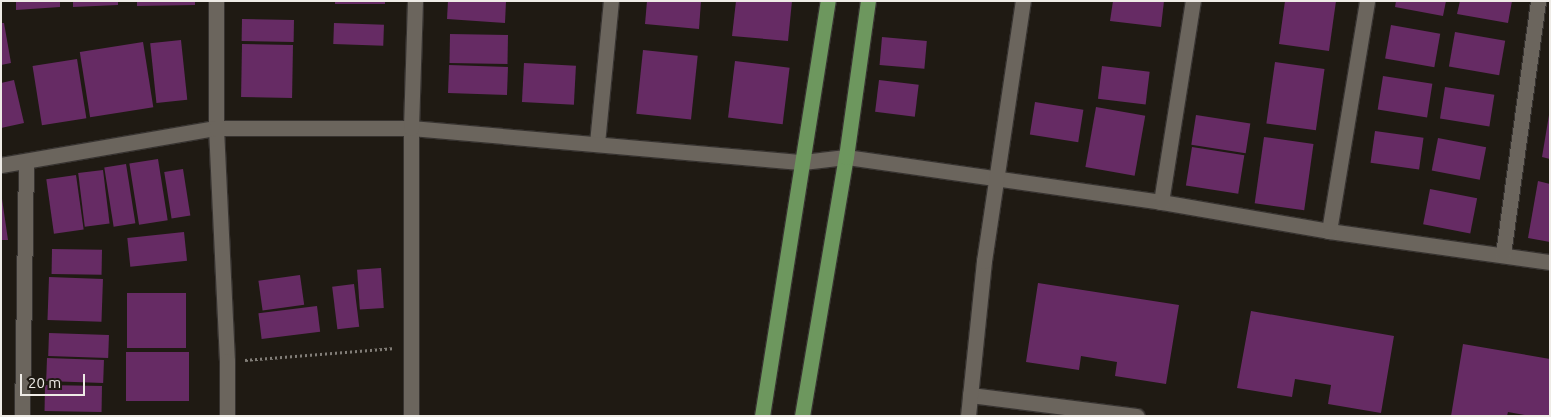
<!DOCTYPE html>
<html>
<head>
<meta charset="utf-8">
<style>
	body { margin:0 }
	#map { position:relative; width:1551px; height:417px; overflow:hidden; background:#1f1a13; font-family:Ubuntu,sans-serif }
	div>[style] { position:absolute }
	.building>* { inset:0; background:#662b64; transform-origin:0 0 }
	.path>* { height:3px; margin-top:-1.5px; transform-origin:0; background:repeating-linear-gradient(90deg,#817d77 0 2.5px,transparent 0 5px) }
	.roads { filter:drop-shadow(1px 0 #373330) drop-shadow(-1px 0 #373330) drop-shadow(0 1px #373330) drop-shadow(0 -1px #373330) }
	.minor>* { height:15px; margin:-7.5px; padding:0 7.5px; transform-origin:7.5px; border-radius:7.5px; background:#6b655d }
	.major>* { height:15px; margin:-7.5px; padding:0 7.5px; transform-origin:7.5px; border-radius:7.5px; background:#6d975e }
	span { translate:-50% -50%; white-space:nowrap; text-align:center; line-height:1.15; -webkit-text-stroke:4px #1f1a13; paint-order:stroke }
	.frame { position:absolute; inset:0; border:2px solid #eeebe6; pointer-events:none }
	.scale { position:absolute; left:20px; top:374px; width:65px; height:22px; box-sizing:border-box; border:2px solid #eeebe6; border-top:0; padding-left:6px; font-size:15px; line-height:18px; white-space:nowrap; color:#eeebe6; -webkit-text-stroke:4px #1f1a13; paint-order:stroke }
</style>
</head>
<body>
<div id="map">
	<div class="building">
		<div style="clip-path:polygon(16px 1px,60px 1px,60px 7px,16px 10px)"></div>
		<div style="clip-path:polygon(73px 1px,118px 1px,118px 5px,73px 7px)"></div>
		<div style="clip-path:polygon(137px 1px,195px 1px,195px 5px,137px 6px)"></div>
		<div style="left:335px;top:1px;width:50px;height:3px"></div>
		<div style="clip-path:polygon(448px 1px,506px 1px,505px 23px,447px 19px)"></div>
		<div style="clip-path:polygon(647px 1px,701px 1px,699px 29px,645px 24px)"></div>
		<div style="clip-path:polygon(736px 1px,792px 1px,788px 41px,732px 36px)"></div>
		<div style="clip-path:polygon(1113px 1px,1164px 1px,1161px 27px,1110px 21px)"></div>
		<div style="clip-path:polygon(1285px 1px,1336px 1px,1329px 51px,1279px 44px)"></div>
		<div style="clip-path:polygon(1396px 1px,1446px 1px,1443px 16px,1395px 7px)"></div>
		<div style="clip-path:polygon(1460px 1px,1512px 1px,1508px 23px,1457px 14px)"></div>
		<div style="left:242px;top:19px;width:52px;height:22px;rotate:1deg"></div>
		<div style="clip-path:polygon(1px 23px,4px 23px,11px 63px,1px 65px)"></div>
		<div style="left:334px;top:23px;width:50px;height:21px;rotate:2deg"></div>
		<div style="left:1391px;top:25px;width:50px;height:34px;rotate:10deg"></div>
		<div style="left:1455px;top:32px;width:51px;height:35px;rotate:10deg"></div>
		<div style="left:450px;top:34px;width:58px;height:29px;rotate:1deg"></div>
		<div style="left:882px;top:37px;width:45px;height:28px;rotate:5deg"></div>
		<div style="left:181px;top:40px;width:60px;height:31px;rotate:84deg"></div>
		<div style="left:143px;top:42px;width:66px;height:64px;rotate:81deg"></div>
		<div style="left:242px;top:44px;width:51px;height:53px;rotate:1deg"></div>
		<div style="left:643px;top:50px;width:55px;height:64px;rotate:6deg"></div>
		<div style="left:77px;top:59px;width:60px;height:45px;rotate:81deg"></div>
		<div style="left:735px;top:61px;width:55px;height:57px;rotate:7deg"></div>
		<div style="left:1275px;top:62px;width:50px;height:62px;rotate:8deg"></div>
		<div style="left:524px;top:63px;width:52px;height:39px;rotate:3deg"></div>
		<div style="left:449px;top:65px;width:59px;height:28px;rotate:2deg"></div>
		<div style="left:1102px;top:66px;width:48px;height:33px;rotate:7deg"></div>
		<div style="left:1383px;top:76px;width:50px;height:34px;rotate:9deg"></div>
		<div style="clip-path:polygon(14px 80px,24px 123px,1px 128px,1px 83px)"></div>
		<div style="left:879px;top:80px;width:40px;height:32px;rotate:7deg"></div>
		<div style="left:1445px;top:87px;width:50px;height:32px;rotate:9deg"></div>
		<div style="left:1035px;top:102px;width:49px;height:33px;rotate:9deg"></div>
		<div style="left:1096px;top:107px;width:50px;height:61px;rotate:10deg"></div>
		<div style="left:1196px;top:115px;width:55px;height:30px;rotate:9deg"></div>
		<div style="clip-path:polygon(1549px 115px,1550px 115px,1550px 159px,1542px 157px)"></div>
		<div style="left:1375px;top:131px;width:49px;height:32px;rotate:8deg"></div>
		<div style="left:1264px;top:137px;width:50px;height:67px;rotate:8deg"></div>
		<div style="left:1438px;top:138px;width:49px;height:33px;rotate:11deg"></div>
		<div style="left:1192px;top:147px;width:53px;height:39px;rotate:9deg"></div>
		<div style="left:158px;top:159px;width:62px;height:29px;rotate:81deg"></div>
		<div style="left:126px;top:164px;width:60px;height:22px;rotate:81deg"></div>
		<div style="left:183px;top:169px;width:47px;height:19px;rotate:81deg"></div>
		<div style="left:103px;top:170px;width:54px;height:25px;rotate:83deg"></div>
		<div style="left:76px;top:175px;width:55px;height:30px;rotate:82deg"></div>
		<div style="clip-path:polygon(1538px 181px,1550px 184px,1550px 242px,1528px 238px)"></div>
		<div style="left:1430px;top:189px;width:48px;height:36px;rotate:11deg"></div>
		<div style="clip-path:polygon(1px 192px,8px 240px,1px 240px)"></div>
		<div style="left:184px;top:232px;width:29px;height:57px;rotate:84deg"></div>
		<div style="left:52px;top:249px;width:50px;height:25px;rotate:1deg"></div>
		<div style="left:381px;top:268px;width:40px;height:24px;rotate:86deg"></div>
		<div style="left:300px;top:275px;width:30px;height:42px;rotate:82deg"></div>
		<div style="left:49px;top:277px;width:54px;height:43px;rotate:2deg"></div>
		<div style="clip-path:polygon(1038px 283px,1179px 305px,1166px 384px,1115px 376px,1117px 362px,1081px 356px,1079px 370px,1026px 362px)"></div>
		<div style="left:354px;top:284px;width:43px;height:22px;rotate:83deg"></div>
		<div style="left:127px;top:293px;width:59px;height:55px"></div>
		<div style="left:317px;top:306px;width:26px;height:59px;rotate:83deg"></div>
		<div style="clip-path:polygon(1251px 311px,1394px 336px,1381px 413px,1328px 404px,1331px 385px,1295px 379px,1292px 397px,1237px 388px)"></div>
		<div style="left:49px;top:333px;width:60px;height:23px;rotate:2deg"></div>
		<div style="clip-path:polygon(1463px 344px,1550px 359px,1550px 416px,1531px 416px,1508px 412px,1507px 416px,1451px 416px)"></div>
		<div style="left:126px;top:352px;width:63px;height:49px"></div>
		<div style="left:47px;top:358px;width:57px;height:23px;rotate:2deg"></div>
		<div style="left:45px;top:385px;width:57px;height:26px;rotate:1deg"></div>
	</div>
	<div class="path">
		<div style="left:245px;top:360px;width:148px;rotate:-4.6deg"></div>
	</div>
	<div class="roads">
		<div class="minor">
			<div style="left:216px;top:1px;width:127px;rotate:90deg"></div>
			<div style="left:216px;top:128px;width:233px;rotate:87.3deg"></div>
			<div style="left:227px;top:361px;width:55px;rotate:90deg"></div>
			<div style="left:597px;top:143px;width:143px;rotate:-84.4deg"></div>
			<div style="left:1px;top:165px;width:218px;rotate:-9.8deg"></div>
			<div style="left:216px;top:128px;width:195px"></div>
			<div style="left:411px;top:128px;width:393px;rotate:5deg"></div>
			<div style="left:803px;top:162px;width:43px;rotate:-6.6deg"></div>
			<div style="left:846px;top:157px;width:318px;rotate:8.1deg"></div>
			<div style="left:1161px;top:202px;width:170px;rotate:9.8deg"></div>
			<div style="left:1329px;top:231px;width:223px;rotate:8deg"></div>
			<div style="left:1161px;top:202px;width:204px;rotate:-81deg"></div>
			<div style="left:1329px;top:231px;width:233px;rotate:-80.6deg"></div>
			<div style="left:1503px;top:254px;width:255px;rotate:-82.1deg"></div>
			<div style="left:970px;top:395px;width:168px;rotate:7.2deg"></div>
			<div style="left:22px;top:416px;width:254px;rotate:-89.1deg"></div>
			<div style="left:411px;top:416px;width:288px;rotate:-90deg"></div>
			<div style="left:411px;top:128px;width:127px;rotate:-88.2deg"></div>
			<div style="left:968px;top:416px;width:156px;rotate:-84.1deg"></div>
			<div style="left:984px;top:261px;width:263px;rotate:-81.5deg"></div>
		</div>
		<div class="major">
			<div style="left:762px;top:416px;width:420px;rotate:-81deg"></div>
			<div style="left:802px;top:416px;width:263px;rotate:-80.4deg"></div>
			<div style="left:846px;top:157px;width:158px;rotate:-82deg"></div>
		</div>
	</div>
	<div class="frame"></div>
	<div class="scale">20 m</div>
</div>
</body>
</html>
